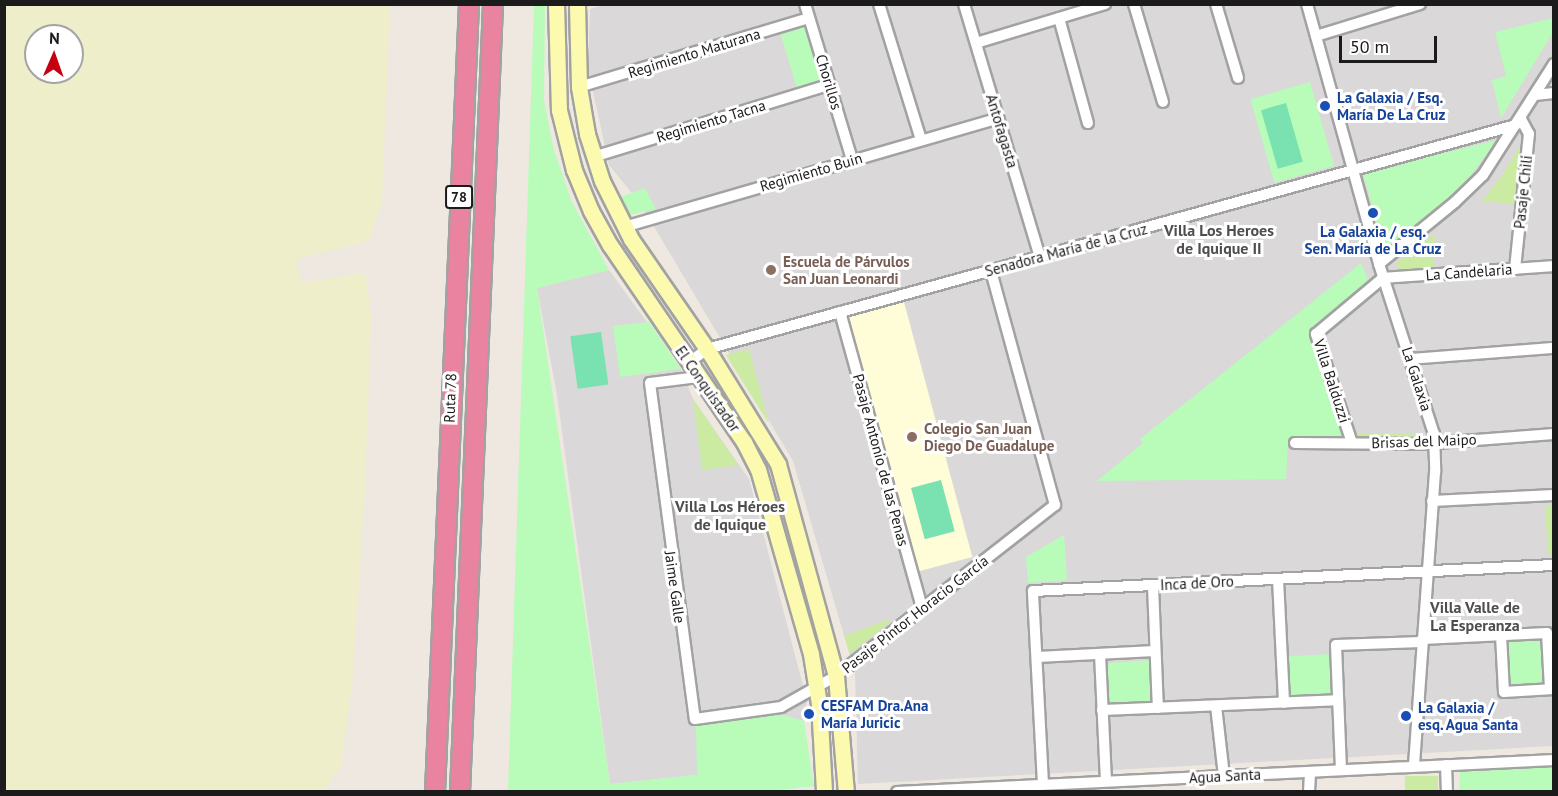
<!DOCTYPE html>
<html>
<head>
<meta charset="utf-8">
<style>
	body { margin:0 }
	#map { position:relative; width:1558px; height:796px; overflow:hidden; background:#eee8e0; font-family:"PT Sans",sans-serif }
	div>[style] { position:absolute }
	.residential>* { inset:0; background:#dad8d8 }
	.education>* { inset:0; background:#fffcd8; transform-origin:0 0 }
	.farmland>* { inset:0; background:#eeeeca }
	.grass>* { inset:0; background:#cceba2; transform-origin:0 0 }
	.park>* { inset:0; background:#b9fcb9; transform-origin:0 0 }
	.pitch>* { inset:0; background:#79e2b0; transform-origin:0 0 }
	.roads { filter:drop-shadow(2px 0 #a2a2a2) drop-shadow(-2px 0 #a2a2a2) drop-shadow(0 2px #a2a2a2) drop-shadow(0 -2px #a2a2a2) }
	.street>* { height:10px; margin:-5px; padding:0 5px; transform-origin:5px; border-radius:5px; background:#fff }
	.secondary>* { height:15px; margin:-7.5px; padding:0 7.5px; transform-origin:7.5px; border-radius:7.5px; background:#fcfaaf }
	.highway>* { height:18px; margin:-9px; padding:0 9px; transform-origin:9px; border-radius:9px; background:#ea839f }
	.dots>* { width:16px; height:16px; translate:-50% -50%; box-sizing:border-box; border:3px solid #fff; border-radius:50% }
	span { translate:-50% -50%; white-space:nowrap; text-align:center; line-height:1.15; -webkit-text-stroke:6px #fff; paint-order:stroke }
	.shield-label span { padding:2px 4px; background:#fff; border:2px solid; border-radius:4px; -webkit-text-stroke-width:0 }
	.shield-label { font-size:14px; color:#1b1b1b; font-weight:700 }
	.street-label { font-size:15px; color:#1b1b1b }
	.transit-label { font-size:15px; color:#164399; font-weight:700 }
	.left { translate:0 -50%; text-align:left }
	.education-label { font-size:15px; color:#785e54; font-weight:700 }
	.neighbourhood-label { font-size:16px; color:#4e4e4e; font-weight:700 }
	.frame { position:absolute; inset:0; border:6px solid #1b1b1b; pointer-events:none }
	.north { position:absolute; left:24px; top:24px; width:60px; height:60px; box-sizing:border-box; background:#fff; border:2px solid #a4a4a4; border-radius:50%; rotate:2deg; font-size:16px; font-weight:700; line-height:24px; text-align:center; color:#1b1b1b }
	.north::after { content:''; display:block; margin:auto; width:21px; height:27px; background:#c70011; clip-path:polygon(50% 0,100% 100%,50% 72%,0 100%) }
	.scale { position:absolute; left:1339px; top:36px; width:98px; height:27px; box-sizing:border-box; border:3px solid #1b1b1b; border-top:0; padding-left:8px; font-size:18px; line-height:21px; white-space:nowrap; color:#1b1b1b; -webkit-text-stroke:4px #fff; paint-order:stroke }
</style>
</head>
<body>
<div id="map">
	<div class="residential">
		<div style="clip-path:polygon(606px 4px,1553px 5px,1553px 746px,858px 784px,855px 673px,793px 461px,640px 203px,609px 165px,588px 69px,590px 9px)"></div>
		<div style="clip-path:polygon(609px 270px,681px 369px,693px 399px,749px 479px,807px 701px,804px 721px,782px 715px,697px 775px,610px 784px,557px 395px,537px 288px)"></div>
	</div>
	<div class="education">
		<div style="left:904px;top:302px;width:264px;height:57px;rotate:75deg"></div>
	</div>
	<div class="farmland">
		<div style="clip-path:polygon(evenodd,5px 4px,390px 5px,382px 202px,369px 241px,296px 259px,301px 283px,361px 273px,366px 275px,371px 317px,365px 488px,352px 685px,341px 766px,324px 791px,5px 791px,5px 4px,36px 36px,72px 36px,72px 72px,36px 72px,36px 36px)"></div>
	</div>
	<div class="grass">
		<div style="clip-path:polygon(1521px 144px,1516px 204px,1482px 201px,1501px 177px)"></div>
		<div style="clip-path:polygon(1435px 234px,1433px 270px,1398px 269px,1396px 263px)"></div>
		<div style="clip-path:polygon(749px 349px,769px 424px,726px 355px)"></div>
		<div style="clip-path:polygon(693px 399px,738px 465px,702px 470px)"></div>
		<div style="clip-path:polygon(1414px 433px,1416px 440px,1355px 440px,1354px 434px)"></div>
		<div style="clip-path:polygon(1545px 506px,1553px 506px,1553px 553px,1548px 554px)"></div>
		<div style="clip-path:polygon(889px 619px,890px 622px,850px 654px,844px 636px)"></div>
		<div style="left:1438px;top:776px;width:15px;height:33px;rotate:90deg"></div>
	</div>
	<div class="park">
		<div style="clip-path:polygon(545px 5px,544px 101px,554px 150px,572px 202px,609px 270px,537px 288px,610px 784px,697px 775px,696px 724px,782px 715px,804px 721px,814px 786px,759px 792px,508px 791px,534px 5px)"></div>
		<div style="clip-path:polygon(1553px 18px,1553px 32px,1501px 118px,1492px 80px,1506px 76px,1495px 32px)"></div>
		<div style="left:806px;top:25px;width:59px;height:27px;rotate:73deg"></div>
		<div style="left:1310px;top:82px;width:87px;height:62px;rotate:74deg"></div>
		<div style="clip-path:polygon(1497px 140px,1461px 189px,1384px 250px,1363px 173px)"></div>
		<div style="clip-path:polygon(645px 188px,656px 209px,629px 215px,620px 197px)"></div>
		<div style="clip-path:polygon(1361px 263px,1370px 285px,1312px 332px,1346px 441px,1288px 441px,1286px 479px,1097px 481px,1143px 443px,1140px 439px)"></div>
		<div style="clip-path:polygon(649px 322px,681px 369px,620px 377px,613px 326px)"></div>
		<div style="clip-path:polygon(1064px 535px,1067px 580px,1028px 583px,1026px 557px)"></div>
		<div style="left:1543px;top:639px;width:44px;height:38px;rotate:87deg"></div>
		<div style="left:1331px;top:654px;width:43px;height:45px;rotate:87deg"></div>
		<div style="left:1151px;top:660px;width:43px;height:45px;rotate:86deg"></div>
		<div style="clip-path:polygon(1553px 767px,1553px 791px,1459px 791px,1460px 772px)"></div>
	</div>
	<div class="pitch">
		<div style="left:1286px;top:103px;width:61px;height:26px;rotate:74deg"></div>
		<div style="left:601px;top:332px;width:53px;height:31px;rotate:82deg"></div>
		<div style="left:941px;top:480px;width:53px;height:31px;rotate:75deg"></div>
	</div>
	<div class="roads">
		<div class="street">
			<div style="left:805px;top:4px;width:163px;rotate:73.2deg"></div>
			<div style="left:879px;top:4px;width:142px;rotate:72.8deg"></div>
			<div style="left:964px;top:4px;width:264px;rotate:73.3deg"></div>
			<div style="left:1134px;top:4px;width:102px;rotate:73.5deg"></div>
			<div style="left:1216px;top:4px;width:77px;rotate:73.4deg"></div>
			<div style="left:1307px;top:4px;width:270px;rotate:74.5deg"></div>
			<div style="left:1379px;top:264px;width:179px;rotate:72.1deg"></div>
			<div style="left:1434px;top:434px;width:38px;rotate:88deg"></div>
			<div style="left:1435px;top:472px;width:295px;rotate:94.1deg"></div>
			<div style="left:1059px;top:18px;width:109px;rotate:74.6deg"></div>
			<div style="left:1316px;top:36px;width:109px;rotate:-17.1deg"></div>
			<div style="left:976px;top:43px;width:135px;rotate:-16.8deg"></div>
			<div style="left:579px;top:87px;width:240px;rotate:-16.7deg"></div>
			<div style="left:1535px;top:95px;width:19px;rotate:-6deg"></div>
			<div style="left:593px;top:157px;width:247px;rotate:-17deg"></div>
			<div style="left:624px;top:227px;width:390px;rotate:-16.2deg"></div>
			<div style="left:1379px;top:264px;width:98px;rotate:-39.2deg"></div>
			<div style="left:1455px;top:202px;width:39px;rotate:-44deg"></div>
			<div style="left:1483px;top:175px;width:132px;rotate:-57.4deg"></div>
			<div style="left:1515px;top:269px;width:136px;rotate:-84.1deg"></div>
			<div style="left:1529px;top:134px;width:17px;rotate:-118deg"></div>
			<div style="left:840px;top:312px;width:307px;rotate:74.5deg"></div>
			<div style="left:1410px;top:359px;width:144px;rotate:-4.4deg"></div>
			<div style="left:688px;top:363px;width:24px;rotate:-36deg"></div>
			<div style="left:707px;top:349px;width:839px;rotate:-15.48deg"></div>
			<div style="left:698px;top:377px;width:48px;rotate:172.9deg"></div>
			<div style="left:650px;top:383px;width:339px;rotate:82.4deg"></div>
			<div style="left:695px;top:719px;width:87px;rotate:-7.9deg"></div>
			<div style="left:781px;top:707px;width:63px;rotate:-29.4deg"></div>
			<div style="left:836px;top:676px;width:278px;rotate:-38deg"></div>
			<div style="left:1055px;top:505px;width:243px;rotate:-105.3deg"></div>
			<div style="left:1295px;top:443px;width:129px;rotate:0.4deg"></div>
			<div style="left:1424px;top:444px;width:130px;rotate:-4.4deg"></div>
			<div style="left:1352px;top:443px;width:115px;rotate:-108.3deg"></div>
			<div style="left:1316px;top:334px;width:87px;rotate:-39.9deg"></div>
			<div style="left:1383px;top:278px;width:171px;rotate:-4deg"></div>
			<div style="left:1432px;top:501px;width:122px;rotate:-2.8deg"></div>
			<div style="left:1278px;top:579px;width:124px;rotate:87.2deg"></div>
			<div style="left:1153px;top:586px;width:122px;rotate:87.7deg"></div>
			<div style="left:1501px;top:635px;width:57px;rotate:87deg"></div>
			<div style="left:1504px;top:692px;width:50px;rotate:-3.4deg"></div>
			<div style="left:1422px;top:639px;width:125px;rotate:-2.7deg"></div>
			<div style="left:1547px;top:633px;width:56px;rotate:86.9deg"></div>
			<div style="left:1100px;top:654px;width:127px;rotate:87.3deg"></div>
			<div style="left:1037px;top:657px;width:118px;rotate:-2.9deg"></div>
			<div style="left:1216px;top:706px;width:70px;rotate:83.5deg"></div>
			<div style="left:1102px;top:710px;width:236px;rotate:-2.4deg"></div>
			<div style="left:1446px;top:765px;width:27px;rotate:88deg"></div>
			<div style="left:1341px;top:770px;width:125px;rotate:-92.3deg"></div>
			<div style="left:1336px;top:645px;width:86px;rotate:-2deg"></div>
			<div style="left:1043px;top:784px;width:193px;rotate:-93deg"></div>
			<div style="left:1033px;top:591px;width:522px;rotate:-2.86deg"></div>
			<div style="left:897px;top:792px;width:658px;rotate:-2.79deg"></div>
			<div style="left:1309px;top:792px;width:20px;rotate:-87deg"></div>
		</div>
		<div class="secondary">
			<div style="left:556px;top:4px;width:106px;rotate:88.4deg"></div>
			<div style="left:559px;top:110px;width:62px;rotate:76deg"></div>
			<div style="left:574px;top:170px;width:44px;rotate:67.5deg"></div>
			<div style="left:591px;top:211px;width:39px;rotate:61deg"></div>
			<div style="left:610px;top:245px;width:238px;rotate:55.8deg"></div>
			<div style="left:744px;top:442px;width:30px;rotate:63deg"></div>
			<div style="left:758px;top:469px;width:192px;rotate:74deg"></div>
			<div style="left:811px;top:654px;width:51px;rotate:80.9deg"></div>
			<div style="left:819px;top:704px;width:88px;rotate:86.7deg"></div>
			<div style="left:577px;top:4px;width:83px;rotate:88.6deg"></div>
			<div style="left:579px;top:87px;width:48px;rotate:80.3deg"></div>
			<div style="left:587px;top:134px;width:49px;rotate:72.3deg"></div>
			<div style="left:602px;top:181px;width:65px;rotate:63.4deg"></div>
			<div style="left:631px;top:239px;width:134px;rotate:55.4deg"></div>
			<div style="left:707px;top:349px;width:135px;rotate:58.3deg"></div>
			<div style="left:778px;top:464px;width:220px;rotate:74.7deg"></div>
			<div style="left:836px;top:676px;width:116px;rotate:85.1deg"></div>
		</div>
		<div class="highway">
			<div style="left:435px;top:792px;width:789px;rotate:-87.53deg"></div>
			<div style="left:460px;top:792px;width:789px;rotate:-87.6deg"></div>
		</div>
	</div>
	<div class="dots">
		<div style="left:1325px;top:106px;background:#1a4fb4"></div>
		<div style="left:1373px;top:213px;background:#1a4fb4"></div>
		<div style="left:771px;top:270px;background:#8d6e63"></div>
		<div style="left:912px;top:437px;background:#8d6e63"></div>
		<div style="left:809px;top:714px;background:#1a4fb4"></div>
		<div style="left:1406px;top:716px;background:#1a4fb4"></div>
	</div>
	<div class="shield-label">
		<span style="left:459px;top:197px">78</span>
	</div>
	<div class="street-label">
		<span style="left:694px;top:53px;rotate:-17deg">Regimiento Maturana</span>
		<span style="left:829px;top:82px;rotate:73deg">Chorillos</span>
		<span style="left:711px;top:121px;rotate:-17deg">Regimiento Tacna</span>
		<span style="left:1002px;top:131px;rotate:73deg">Antofagasta</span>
		<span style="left:811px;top:172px;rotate:-16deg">Regimiento Buin</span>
		<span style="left:1523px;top:192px;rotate:-84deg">Pasaje Chili</span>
		<span style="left:1066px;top:250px;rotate:-15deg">Senadora María de la Cruz</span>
		<span style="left:1469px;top:272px;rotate:-4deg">La Candelaria</span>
		<span style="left:1417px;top:379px;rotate:72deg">La Galaxia</span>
		<span style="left:1332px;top:381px;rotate:72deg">Villa Balduzzi</span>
		<span style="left:708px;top:389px;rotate:55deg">El Conquistador</span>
		<span style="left:450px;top:398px;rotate:-88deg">Ruta 78</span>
		<span style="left:1424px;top:441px;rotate:-2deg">Brisas del Maipo</span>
		<span style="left:881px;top:460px;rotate:75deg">Pasaje Antonio de las Penas</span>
		<span style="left:1197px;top:583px;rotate:-3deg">Inca de Oro</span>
		<span style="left:675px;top:587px;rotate:82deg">Jaime Galle</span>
		<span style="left:915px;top:614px;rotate:-38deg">Pasaje Pintor Horacio García</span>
		<span style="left:1225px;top:776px;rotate:-3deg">Agua Santa</span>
	</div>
	<div class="transit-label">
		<span class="left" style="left:1337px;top:106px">La Galaxia / Esq.<br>María De La Cruz</span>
		<span style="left:1373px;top:240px">La Galaxia / esq.<br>Sen. María de La Cruz</span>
		<span class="left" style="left:821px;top:714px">CESFAM Dra.Ana<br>María Juricic</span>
		<span class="left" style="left:1418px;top:716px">La Galaxia /<br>esq. Agua Santa</span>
	</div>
	<div class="education-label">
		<span class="left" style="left:783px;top:270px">Escuela de Párvulos<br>San Juan Leonardi</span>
		<span class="left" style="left:924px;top:437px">Colegio San Juan<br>Diego De Guadalupe</span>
	</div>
	<div class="neighbourhood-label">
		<span style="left:1219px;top:239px">Villa Los Heroes<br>de Iquique II</span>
		<span style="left:730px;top:515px">Villa Los Héroes<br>de Iquique</span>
		<span style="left:1475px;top:616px">Villa Valle de<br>La Esperanza</span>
	</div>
	<div class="frame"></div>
	<div class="north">N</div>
	<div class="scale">50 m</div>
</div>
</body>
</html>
